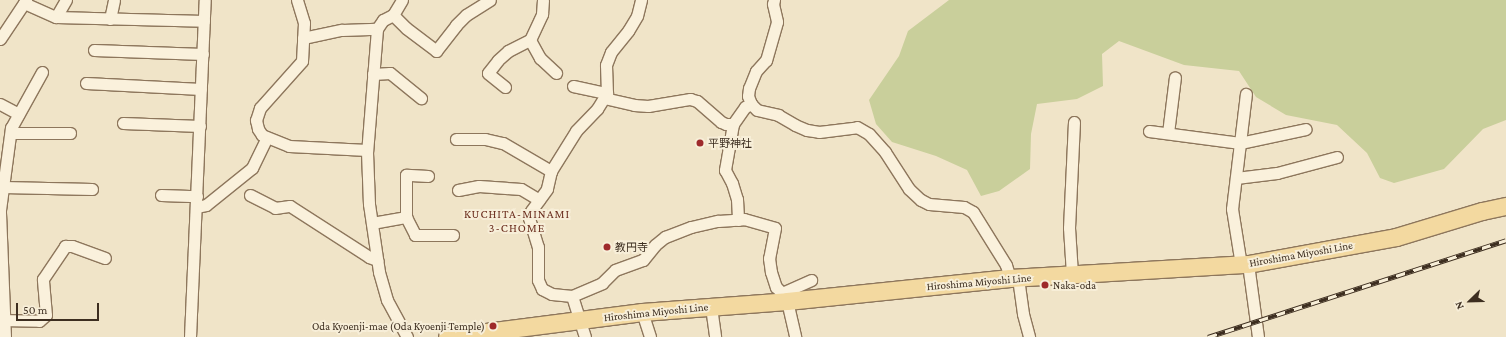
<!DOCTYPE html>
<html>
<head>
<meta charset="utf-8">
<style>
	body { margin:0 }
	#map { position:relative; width:1506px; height:337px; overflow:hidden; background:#f0e4c8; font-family:"Crimson Pro","Noto Sans JP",serif }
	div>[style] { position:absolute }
	.green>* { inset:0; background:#c9cf9b }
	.roads { filter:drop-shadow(1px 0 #8d765c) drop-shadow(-1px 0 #8d765c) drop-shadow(0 1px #8d765c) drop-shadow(0 -1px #8d765c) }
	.minor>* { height:11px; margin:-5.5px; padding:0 5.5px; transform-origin:5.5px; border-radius:5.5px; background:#faf1dc }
	.primary>* { height:17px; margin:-8.5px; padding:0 8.5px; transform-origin:8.5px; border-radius:8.5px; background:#f3d9a0 }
	.rail>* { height:4.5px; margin-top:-2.25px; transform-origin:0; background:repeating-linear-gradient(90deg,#f7eed8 0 9px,#3d2e20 0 18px); box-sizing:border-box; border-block:1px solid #3d2e20 }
	.dots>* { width:11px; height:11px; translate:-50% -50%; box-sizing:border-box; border:2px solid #f7eed8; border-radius:50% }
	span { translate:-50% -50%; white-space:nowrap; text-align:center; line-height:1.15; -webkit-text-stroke:4px #f7eed8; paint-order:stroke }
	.poi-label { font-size:11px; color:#3d2e20 }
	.left { translate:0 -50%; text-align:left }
	.right { translate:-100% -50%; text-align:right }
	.street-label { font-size:11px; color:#3d2e20 }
	.neighbourhood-label { font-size:12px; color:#6b2e1e; letter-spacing:1px }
	.north { position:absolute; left:1450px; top:281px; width:40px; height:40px; -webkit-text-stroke:3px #f7eed8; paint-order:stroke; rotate:247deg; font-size:11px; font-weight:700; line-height:16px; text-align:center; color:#3d2e20 }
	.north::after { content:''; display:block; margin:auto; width:14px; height:18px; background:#3d2e20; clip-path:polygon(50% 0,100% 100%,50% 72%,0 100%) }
	.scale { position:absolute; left:16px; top:303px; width:83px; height:18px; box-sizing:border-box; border:2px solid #3d2e20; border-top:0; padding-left:5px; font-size:12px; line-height:14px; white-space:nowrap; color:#3d2e20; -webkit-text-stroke:3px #f7eed8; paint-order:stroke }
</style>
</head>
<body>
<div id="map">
	<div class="green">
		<div style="clip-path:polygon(949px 0,1506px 0,1506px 120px,1483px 129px,1444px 169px,1394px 183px,1380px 178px,1367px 153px,1337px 125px,1286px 115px,1256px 97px,1239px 71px,1184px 65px,1119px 41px,1102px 54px,1103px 86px,1077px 99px,1037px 104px,1031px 134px,1030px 169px,999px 191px,981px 196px,967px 170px,936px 156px,892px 142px,876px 124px,869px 100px,899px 56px,908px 31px)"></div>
	</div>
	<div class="roads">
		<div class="minor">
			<div style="left:297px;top:0;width:24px;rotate:73deg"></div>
			<div style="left:304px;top:23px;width:38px;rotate:93deg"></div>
			<div style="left:302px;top:61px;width:63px;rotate:131.8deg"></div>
			<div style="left:260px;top:108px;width:13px;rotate:108deg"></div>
			<div style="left:256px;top:120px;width:9px;rotate:77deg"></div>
			<div style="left:258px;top:129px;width:7px;rotate:56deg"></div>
			<div style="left:262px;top:135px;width:29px;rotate:22deg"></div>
			<div style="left:289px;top:146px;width:78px;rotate:2.9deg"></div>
			<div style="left:402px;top:0;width:17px;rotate:121deg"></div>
			<div style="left:393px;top:15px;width:11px;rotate:153deg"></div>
			<div style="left:383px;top:20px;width:11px;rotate:124deg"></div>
			<div style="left:377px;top:29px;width:123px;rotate:94.6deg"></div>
			<div style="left:367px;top:152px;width:52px;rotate:87.8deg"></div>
			<div style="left:369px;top:204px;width:69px;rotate:81.6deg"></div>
			<div style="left:379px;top:272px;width:29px;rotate:74deg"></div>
			<div style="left:387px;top:300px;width:42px;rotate:61.6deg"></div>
			<div style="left:641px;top:0;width:16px;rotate:104deg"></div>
			<div style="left:637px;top:16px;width:17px;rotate:121deg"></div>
			<div style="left:628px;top:31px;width:27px;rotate:129deg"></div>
			<div style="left:611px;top:52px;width:14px;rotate:111deg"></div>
			<div style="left:606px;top:65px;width:28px;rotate:88deg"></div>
			<div style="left:607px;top:93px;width:19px;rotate:122deg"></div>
			<div style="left:597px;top:109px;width:30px;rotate:134deg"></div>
			<div style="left:576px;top:131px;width:47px;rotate:122deg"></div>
			<div style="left:551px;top:171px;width:18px;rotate:103deg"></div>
			<div style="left:547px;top:189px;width:27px;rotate:126deg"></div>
			<div style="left:531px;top:211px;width:7px;rotate:106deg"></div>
			<div style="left:529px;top:218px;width:30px;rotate:73deg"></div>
			<div style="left:538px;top:247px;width:33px;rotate:90deg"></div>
			<div style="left:538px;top:280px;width:10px;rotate:66deg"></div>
			<div style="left:542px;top:289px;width:11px;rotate:27deg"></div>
			<div style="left:552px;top:294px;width:20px;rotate:6deg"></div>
			<div style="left:572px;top:296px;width:33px;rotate:-23deg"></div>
			<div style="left:602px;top:283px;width:18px;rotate:-45deg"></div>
			<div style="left:615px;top:270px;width:30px;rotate:-20deg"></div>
			<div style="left:643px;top:260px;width:19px;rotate:-51deg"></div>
			<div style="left:655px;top:245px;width:13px;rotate:-39deg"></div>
			<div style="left:665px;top:237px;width:28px;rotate:-21deg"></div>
			<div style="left:691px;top:227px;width:28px;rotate:-13deg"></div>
			<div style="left:718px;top:221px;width:26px;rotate:-4deg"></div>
			<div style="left:744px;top:219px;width:32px;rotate:16deg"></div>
			<div style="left:775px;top:228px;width:31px;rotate:101deg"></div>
			<div style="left:769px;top:258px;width:14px;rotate:82deg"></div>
			<div style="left:771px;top:272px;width:16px;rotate:72deg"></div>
			<div style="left:776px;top:287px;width:8px;rotate:45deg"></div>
			<div style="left:782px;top:293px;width:8px;rotate:83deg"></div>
			<div style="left:774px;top:0;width:4px;rotate:104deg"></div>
			<div style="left:773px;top:4px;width:18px;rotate:77deg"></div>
			<div style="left:777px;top:22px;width:40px;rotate:106deg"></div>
			<div style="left:766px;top:60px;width:15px;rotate:132deg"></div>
			<div style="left:756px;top:71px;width:18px;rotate:112deg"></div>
			<div style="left:749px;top:88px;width:8px;rotate:97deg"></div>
			<div style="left:748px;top:96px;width:9px;rotate:69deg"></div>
			<div style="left:751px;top:104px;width:8px;rotate:45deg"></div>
			<div style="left:757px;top:110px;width:22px;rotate:13deg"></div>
			<div style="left:778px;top:115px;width:20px;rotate:30deg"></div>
			<div style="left:795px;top:125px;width:13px;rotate:23deg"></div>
			<div style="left:807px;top:130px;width:12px;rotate:9deg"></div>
			<div style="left:819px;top:132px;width:38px;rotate:-7deg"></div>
			<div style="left:857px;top:127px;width:14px;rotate:30deg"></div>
			<div style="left:869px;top:134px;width:24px;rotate:48deg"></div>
			<div style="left:885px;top:152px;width:44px;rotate:57deg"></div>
			<div style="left:909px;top:189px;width:16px;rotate:43deg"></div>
			<div style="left:921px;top:200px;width:9px;rotate:27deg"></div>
			<div style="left:929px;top:204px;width:35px;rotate:5deg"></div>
			<div style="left:964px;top:207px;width:10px;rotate:29deg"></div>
			<div style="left:973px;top:212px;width:62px;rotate:58.1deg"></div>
			<div style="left:1006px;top:265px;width:14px;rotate:73deg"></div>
			<div style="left:24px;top:3px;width:35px;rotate:24deg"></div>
			<div style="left:56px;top:17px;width:148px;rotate:1.5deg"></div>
			<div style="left:393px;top:15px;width:18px;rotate:45deg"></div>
			<div style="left:406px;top:28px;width:38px;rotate:37deg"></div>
			<div style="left:436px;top:51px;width:33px;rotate:-52deg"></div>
			<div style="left:456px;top:25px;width:14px;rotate:-45deg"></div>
			<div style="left:466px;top:15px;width:28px;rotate:-32deg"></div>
			<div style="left:56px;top:17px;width:20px;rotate:-60deg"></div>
			<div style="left:110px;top:19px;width:19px;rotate:-78deg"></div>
			<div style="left:303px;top:38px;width:40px;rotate:-12deg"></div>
			<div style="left:342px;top:30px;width:35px;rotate:-2deg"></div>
			<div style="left:0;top:39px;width:47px;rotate:-56.3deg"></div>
			<div style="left:530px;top:40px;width:21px;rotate:61deg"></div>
			<div style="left:540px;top:58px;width:22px;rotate:43deg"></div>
			<div style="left:94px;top:50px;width:109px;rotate:2.1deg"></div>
			<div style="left:373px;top:74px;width:17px;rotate:-3deg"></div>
			<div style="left:390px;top:73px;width:40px;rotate:39deg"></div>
			<div style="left:86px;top:83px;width:115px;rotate:3deg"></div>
			<div style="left:573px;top:86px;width:35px;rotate:12deg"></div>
			<div style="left:505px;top:87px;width:22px;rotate:-141deg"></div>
			<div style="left:488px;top:73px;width:16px;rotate:-52deg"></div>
			<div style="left:498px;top:60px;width:13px;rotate:-42deg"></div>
			<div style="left:508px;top:51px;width:25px;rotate:-27deg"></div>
			<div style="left:530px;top:40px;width:29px;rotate:-65deg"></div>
			<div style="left:542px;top:14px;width:14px;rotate:-86deg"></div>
			<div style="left:604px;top:98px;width:31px;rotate:13deg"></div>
			<div style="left:634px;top:105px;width:14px;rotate:4deg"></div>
			<div style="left:648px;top:106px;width:43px;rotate:-9.5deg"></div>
			<div style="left:690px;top:99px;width:7px;rotate:16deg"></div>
			<div style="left:697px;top:101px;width:32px;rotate:41deg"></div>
			<div style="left:721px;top:122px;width:5px;rotate:22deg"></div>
			<div style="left:726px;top:124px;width:7px"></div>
			<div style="left:733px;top:124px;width:21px;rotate:-55deg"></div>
			<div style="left:745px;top:107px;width:7px;rotate:-27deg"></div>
			<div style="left:0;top:104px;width:21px;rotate:28deg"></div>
			<div style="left:123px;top:123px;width:77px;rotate:2.2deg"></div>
			<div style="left:733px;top:124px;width:47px;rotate:99.9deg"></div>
			<div style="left:725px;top:170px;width:15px;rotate:62deg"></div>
			<div style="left:732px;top:183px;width:17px;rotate:73deg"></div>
			<div style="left:737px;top:199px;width:21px;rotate:87deg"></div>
			<div style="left:1149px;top:131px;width:92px;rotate:7.5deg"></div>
			<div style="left:1240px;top:143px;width:67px;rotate:-12deg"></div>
			<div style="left:11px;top:133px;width:59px"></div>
			<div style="left:1168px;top:133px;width:56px;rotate:-82.9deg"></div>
			<div style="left:456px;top:139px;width:29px"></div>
			<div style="left:485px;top:139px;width:18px;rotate:13deg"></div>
			<div style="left:503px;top:143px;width:56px;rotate:30.3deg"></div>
			<div style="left:428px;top:176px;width:22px;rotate:-177deg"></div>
			<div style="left:406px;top:175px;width:42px;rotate:90deg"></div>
			<div style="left:406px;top:217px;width:20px;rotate:63deg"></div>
			<div style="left:415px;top:235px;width:38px"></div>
			<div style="left:1236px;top:178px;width:41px;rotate:-7deg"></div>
			<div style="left:1277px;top:173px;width:62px;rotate:-14.9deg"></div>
			<div style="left:3px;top:187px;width:89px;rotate:1.3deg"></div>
			<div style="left:458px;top:190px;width:21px;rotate:-11deg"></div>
			<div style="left:479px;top:186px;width:42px;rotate:4.1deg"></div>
			<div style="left:521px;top:189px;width:21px;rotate:31deg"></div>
			<div style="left:161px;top:195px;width:36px;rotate:2deg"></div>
			<div style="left:250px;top:195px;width:28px;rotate:27deg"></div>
			<div style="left:275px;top:208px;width:15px;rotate:-8deg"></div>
			<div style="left:290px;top:206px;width:94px;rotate:32.8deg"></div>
			<div style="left:369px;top:257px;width:9px;rotate:21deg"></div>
			<div style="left:196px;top:207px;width:10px;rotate:-11deg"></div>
			<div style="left:206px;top:205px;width:59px;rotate:-38.8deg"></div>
			<div style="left:252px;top:168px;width:34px;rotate:-64deg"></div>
			<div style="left:372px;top:223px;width:35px;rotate:-10deg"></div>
			<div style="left:1248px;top:264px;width:74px;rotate:82.2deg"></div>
			<div style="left:1241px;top:265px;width:57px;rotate:-99.1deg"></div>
			<div style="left:1232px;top:209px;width:116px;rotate:-83.1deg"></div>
			<div style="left:1072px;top:274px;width:46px;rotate:-93.7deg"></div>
			<div style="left:1069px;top:228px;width:106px;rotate:-87.3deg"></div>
			<div style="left:1018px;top:278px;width:36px;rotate:82deg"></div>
			<div style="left:1023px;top:314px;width:24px;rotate:75deg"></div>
			<div style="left:782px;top:293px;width:32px;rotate:-24deg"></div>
			<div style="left:572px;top:296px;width:43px;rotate:72.4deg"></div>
			<div style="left:787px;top:301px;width:37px;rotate:77deg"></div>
			<div style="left:711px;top:307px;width:30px;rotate:82deg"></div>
			<div style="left:642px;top:312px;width:26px;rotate:72deg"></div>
			<div style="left:0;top:320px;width:39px;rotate:1deg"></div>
			<div style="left:39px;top:321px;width:9px;rotate:-41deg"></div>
			<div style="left:46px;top:315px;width:36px;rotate:-95deg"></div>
			<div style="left:43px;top:279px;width:40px;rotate:-56deg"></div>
			<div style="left:65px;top:246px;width:7px"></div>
			<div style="left:72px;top:246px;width:35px;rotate:20deg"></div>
			<div style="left:5px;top:337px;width:127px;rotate:-92.3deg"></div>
			<div style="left:0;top:210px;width:83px;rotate:-82.4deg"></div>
			<div style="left:11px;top:128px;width:64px;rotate:-61deg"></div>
			<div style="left:190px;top:337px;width:337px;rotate:-87.5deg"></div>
		</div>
		<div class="primary">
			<div style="left:447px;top:337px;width:197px;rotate:-7.3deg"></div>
			<div style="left:642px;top:312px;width:145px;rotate:-4.3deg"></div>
			<div style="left:787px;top:301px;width:224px;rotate:-5.9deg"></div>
			<div style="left:1010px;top:278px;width:238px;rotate:-3.4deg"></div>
			<div style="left:1248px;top:264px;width:150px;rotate:-10.3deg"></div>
			<div style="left:1396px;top:237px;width:90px;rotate:-16.8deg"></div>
			<div style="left:1482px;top:211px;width:25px;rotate:-12deg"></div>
		</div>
	</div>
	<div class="rail">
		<div style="left:1208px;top:337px;width:313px;rotate:-18deg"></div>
	</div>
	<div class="dots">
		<div style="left:700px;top:143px;background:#9e2a2b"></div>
		<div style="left:607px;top:247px;background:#9e2a2b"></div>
		<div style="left:1045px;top:285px;background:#9e2a2b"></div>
		<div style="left:493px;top:326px;background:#9e2a2b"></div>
	</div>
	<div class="poi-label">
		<span class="left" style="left:708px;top:143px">平野神社</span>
		<span class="left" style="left:615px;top:247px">教円寺</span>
		<span class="left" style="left:1053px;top:285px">Naka-oda</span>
		<span class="right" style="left:485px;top:326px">Oda Kyoenji-mae (Oda Kyoenji Temple)</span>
	</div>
	<div class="street-label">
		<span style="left:1301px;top:254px;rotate:-10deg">Hiroshima Miyoshi Line</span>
		<span style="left:979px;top:282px;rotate:-5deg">Hiroshima Miyoshi Line</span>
		<span style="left:656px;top:312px;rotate:-6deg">Hiroshima Miyoshi Line</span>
	</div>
	<div class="neighbourhood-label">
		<span style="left:517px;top:222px">KUCHITA-MINAMI<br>3-CHOME</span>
	</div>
	<div class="north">N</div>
	<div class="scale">50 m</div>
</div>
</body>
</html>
